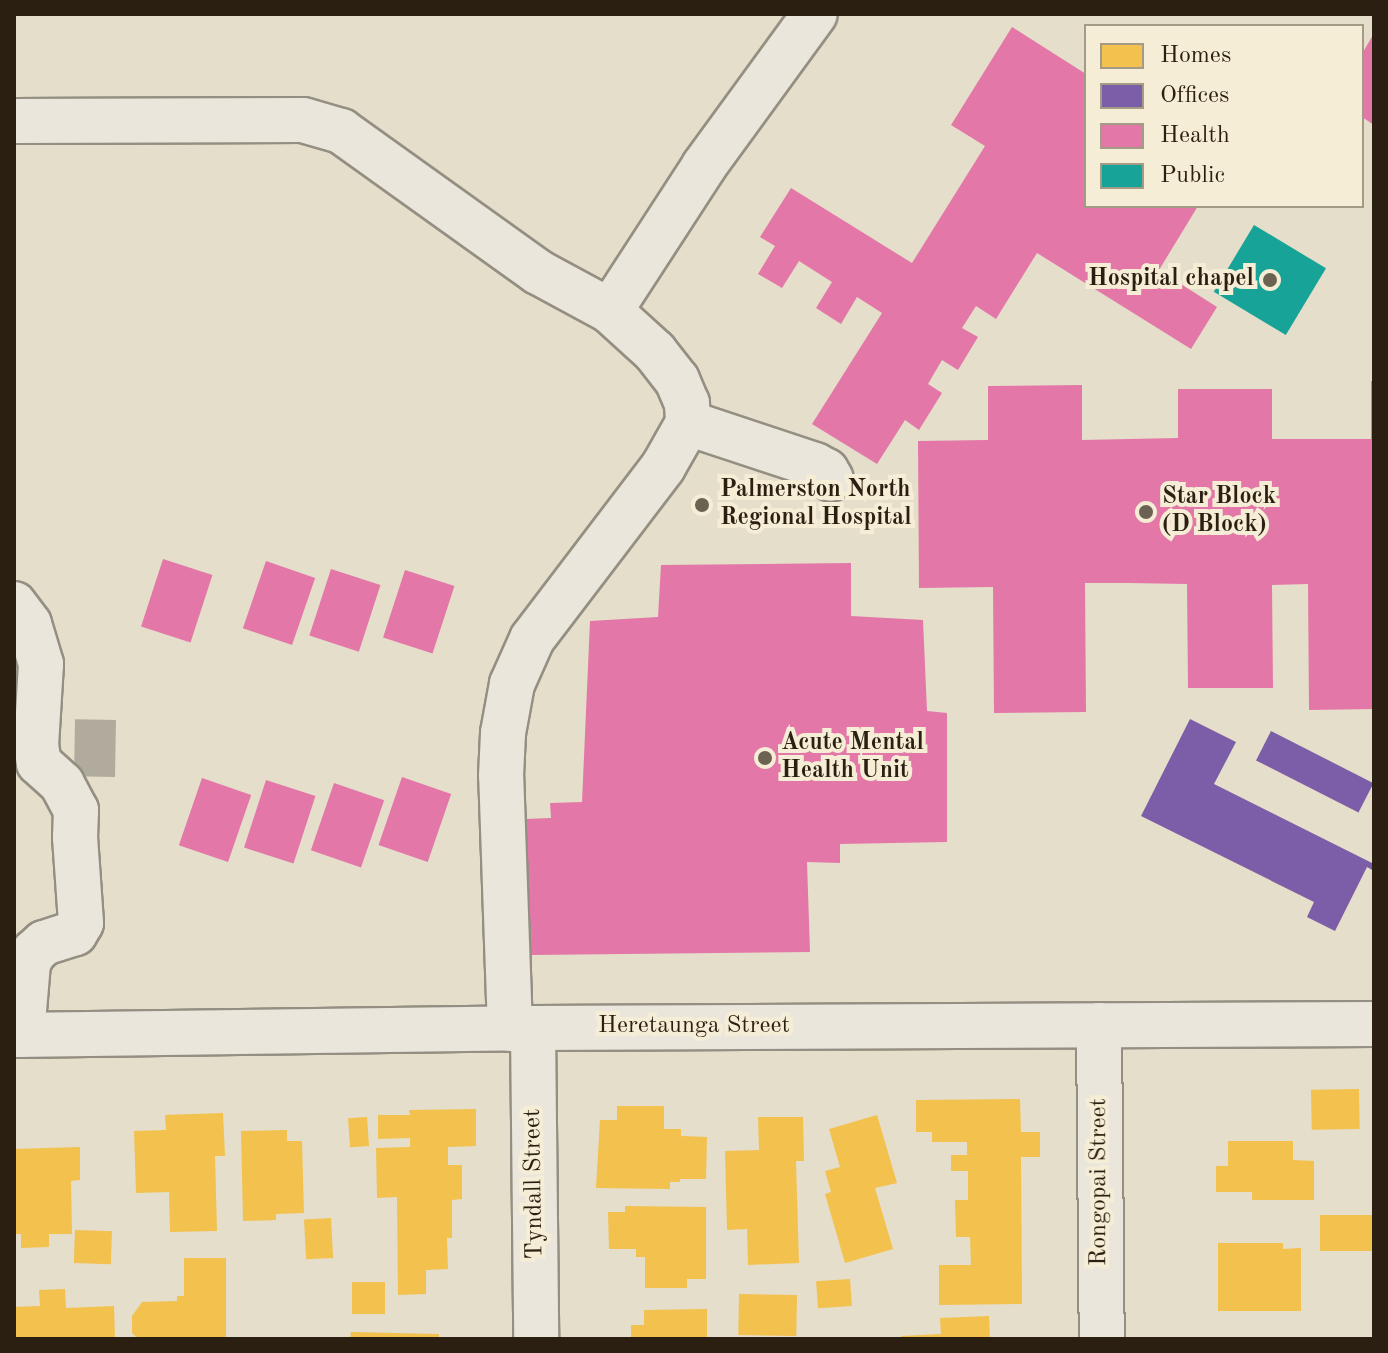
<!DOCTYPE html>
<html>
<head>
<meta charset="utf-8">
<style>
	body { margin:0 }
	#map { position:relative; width:1388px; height:1353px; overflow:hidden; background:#e5deca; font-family:"Old Standard TT",serif }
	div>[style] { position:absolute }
	.homes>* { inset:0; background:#f2c14e; transform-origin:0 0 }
	.offices>* { inset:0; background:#7b5ea7; transform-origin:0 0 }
	.health>* { inset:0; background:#e377a8; transform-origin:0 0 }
	.public>* { inset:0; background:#17a398; transform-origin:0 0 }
	.building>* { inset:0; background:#b0ab9d; transform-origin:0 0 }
	.roads { filter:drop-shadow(2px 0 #948f82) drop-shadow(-2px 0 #948f82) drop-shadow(0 2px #948f82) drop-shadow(0 -2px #948f82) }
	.minor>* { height:44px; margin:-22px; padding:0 22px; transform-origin:22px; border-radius:22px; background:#eae6dc }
	.dots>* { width:22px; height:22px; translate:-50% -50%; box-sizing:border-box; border:4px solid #f5edd5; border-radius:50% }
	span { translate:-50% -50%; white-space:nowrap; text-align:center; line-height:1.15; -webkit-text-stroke:8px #f5edd5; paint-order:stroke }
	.poi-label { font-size:24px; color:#2b1f12; font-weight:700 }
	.right { translate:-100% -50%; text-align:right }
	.left { translate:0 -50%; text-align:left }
	.street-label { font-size:24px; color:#2b1f12 }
	.frame { position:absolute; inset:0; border:16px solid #2b1f12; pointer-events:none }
	.legend { position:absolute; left:1084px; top:24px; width:280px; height:184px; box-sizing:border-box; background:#f5edd5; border:2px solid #a49b87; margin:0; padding:10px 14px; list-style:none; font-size:24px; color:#2b1f12 }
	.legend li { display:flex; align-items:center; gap:16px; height:40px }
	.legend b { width:40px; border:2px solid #a49b87 }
</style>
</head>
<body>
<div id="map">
	<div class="homes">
		<div style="left:1359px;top:1089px;width:40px;height:48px;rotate:89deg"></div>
		<div style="clip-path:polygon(1020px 1099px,1021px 1132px,1040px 1132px,1040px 1157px,1021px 1157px,1022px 1304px,939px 1305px,939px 1265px,971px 1265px,970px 1237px,956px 1237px,955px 1200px,968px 1200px,968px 1171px,951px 1171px,951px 1155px,967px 1155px,967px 1142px,932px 1142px,932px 1132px,916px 1132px,916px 1100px)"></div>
		<div style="clip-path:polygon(617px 1106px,664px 1106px,664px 1129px,681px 1129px,681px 1136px,707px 1137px,706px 1179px,680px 1179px,680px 1182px,670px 1182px,670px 1189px,596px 1188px,600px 1120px,617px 1120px)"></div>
		<div style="clip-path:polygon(476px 1109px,476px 1146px,448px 1147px,448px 1165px,462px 1165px,462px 1199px,452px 1200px,452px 1238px,447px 1238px,448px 1269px,426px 1270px,426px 1294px,398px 1295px,397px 1197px,377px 1198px,376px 1148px,410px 1147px,410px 1138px,378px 1139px,378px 1115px,410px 1115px,409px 1110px)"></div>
		<div style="clip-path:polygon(223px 1113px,225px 1156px,215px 1156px,217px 1231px,170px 1232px,169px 1192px,136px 1193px,134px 1131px,166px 1130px,165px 1115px)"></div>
		<div style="clip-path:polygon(877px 1115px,897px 1183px,875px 1188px,893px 1249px,845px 1263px,825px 1194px,831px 1192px,825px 1171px,840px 1167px,829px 1129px)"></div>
		<div style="left:367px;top:1117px;width:29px;height:19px;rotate:86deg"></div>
		<div style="clip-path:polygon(758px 1117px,803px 1117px,804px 1161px,796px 1161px,799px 1263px,748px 1265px,747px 1229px,727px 1230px,725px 1151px,759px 1150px)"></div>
		<div style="clip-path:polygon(287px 1130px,287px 1141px,302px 1141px,304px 1213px,276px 1214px,276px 1220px,243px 1221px,241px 1131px)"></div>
		<div style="clip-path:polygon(1228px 1141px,1293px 1141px,1293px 1160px,1314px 1161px,1314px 1200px,1252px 1200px,1252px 1192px,1216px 1192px,1216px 1166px,1228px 1166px)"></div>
		<div style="clip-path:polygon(80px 1147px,80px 1180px,71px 1181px,72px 1234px,49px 1234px,49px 1247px,21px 1248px,21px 1234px,14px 1234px,14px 1149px)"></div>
		<div style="clip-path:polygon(625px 1206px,706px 1207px,706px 1279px,687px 1279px,687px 1288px,645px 1288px,645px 1257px,636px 1257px,636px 1249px,609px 1249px,608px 1212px,625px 1212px)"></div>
		<div style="left:1374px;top:1215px;width:36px;height:54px;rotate:90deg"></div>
		<div style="left:331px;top:1218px;width:40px;height:27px;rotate:87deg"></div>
		<div style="left:75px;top:1230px;width:37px;height:33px;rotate:2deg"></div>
		<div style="clip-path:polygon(1218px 1243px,1283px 1243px,1283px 1249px,1301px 1248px,1301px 1311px,1218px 1311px)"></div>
		<div style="clip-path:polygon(184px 1258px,226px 1258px,226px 1339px,138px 1339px,132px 1333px,132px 1316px,142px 1302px,177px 1301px,177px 1296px,184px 1296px)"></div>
		<div style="left:850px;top:1279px;width:27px;height:34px;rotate:86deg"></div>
		<div style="left:385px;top:1282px;width:32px;height:33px;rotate:90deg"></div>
		<div style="clip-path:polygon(65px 1289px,66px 1308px,114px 1306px,115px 1339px,14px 1339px,14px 1307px,40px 1306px,39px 1290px)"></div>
		<div style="left:739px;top:1294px;width:58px;height:41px;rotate:1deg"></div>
		<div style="clip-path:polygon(707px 1309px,707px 1339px,631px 1339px,631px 1325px,644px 1325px,644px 1310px)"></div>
		<div style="clip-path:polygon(989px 1316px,990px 1339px,902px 1339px,901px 1336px,941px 1334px,940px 1318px)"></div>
		<div style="clip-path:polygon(351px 1332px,439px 1334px,439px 1339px,350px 1339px)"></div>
	</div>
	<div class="offices">
		<div style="clip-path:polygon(1190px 719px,1236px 742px,1214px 784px,1374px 864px,1374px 871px,1367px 867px,1335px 931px,1307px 917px,1314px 902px,1141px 816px)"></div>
		<div style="left:1271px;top:731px;width:115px;height:33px;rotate:27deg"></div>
	</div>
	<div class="health">
		<div style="clip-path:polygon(1012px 27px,1086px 74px,1086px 206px,1198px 206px,1159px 270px,1217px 307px,1191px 349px,1037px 253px,996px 319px,976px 306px,962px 328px,978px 337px,958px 370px,942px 360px,928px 384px,942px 393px,919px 430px,905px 420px,877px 464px,812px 424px,882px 313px,857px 297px,841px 324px,816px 308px,832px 282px,799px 261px,782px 288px,758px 274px,775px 246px,760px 237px,791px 188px,912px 263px,985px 146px,951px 125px)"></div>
		<div style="clip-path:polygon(1374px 33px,1374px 125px,1362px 117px,1362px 54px)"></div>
		<div style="clip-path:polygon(1371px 381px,1374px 381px,1374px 709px,1309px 710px,1308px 584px,1272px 585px,1273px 688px,1188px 688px,1187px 584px,1128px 583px,1085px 583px,1086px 712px,994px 713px,993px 587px,919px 588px,918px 441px,988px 440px,988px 386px,1082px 385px,1082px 440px,1178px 438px,1178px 389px,1272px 389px,1272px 439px,1371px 439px)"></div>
		<div style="left:163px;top:559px;width:52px;height:71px;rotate:18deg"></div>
		<div style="left:266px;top:561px;width:52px;height:71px;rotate:19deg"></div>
		<div style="clip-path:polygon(851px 563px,851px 616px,923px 620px,927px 711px,947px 713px,947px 842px,840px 844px,840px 863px,807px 862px,810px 952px,531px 955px,526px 819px,551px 818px,550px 803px,582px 802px,590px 621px,658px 617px,661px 565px)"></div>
		<div style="left:331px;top:569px;width:52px;height:70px;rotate:18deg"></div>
		<div style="left:405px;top:570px;width:52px;height:71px;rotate:18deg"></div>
		<div style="left:402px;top:777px;width:52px;height:72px;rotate:19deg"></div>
		<div style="left:202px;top:778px;width:52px;height:71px;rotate:19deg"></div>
		<div style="left:266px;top:780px;width:52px;height:71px;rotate:18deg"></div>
		<div style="left:334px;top:783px;width:53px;height:71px;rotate:19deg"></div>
	</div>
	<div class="public">
		<div style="left:1254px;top:225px;width:84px;height:78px;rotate:31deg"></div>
	</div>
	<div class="building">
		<div style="left:116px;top:720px;width:57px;height:41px;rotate:91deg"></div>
	</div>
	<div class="roads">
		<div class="minor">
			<div style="left:14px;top:121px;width:289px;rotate:-0.2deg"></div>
			<div style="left:303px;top:120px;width:40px;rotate:16deg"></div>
			<div style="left:341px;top:131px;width:242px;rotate:35.6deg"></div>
			<div style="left:538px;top:272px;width:82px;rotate:28.4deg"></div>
			<div style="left:610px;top:311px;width:61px;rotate:42.3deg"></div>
			<div style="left:655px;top:352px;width:36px;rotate:52deg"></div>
			<div style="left:677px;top:380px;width:25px;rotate:67deg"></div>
			<div style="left:687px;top:403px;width:20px;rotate:87deg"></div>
			<div style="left:688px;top:423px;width:134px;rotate:18.3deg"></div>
			<div style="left:815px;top:465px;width:13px;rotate:29deg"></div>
			<div style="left:826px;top:471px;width:9px;rotate:58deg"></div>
			<div style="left:610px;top:311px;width:173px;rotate:-57deg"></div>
			<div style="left:704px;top:166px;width:188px;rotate:-53.9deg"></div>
			<div style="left:14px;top:604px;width:25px;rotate:53deg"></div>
			<div style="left:29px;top:624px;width:42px;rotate:73.3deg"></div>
			<div style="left:41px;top:664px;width:81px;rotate:93.5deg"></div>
			<div style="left:36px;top:745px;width:18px;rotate:81deg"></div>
			<div style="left:39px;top:763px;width:31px;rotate:42deg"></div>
			<div style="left:62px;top:784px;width:30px;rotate:62deg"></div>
			<div style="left:76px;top:810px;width:27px;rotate:92deg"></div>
			<div style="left:75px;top:837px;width:86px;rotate:86deg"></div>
			<div style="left:81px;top:923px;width:12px;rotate:121deg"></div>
			<div style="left:75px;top:933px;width:33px;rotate:162deg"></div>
			<div style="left:44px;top:943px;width:13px;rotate:138deg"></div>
			<div style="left:34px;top:952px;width:13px;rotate:119deg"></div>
			<div style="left:28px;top:963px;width:72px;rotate:94.8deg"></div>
			<div style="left:1099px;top:1025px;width:314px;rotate:89.5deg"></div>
			<div style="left:533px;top:1028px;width:311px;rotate:89.4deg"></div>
			<div style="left:510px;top:1029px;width:253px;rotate:-92deg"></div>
			<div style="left:501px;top:776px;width:43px;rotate:-87.3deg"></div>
			<div style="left:503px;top:733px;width:50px;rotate:-79.6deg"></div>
			<div style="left:512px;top:684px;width:49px;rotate:-66deg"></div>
			<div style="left:532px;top:639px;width:216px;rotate:-52.7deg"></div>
			<div style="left:663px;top:467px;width:51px;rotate:-60.4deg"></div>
			<div style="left:14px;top:1035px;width:519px;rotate:-0.77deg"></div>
			<div style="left:533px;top:1028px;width:841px;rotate:-0.27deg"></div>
		</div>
	</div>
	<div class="dots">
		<div style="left:1270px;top:280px;background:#6c6252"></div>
		<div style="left:702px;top:505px;background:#6c6252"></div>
		<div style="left:1146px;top:512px;background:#6c6252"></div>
		<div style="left:765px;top:758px;background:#6c6252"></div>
	</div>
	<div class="poi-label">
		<span class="right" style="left:1254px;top:280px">Hospital chapel</span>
		<span class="left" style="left:720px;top:505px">Palmerston North<br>Regional Hospital</span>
		<span class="left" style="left:1162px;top:512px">Star Block<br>(D Block)</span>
		<span class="left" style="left:781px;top:758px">Acute Mental<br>Health Unit</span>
	</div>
	<div class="street-label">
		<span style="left:694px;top:1027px">Heretaunga Street</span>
		<span style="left:1100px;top:1182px;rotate:-90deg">Rongopai Street</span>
		<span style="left:535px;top:1184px;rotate:-91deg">Tyndall Street</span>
	</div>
	<div class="frame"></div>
	<ul class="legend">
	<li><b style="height:22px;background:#f2c14e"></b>Homes</li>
	<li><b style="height:22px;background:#7b5ea7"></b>Offices</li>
	<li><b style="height:22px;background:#e377a8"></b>Health</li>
	<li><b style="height:22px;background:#17a398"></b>Public</li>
	</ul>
</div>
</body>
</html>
